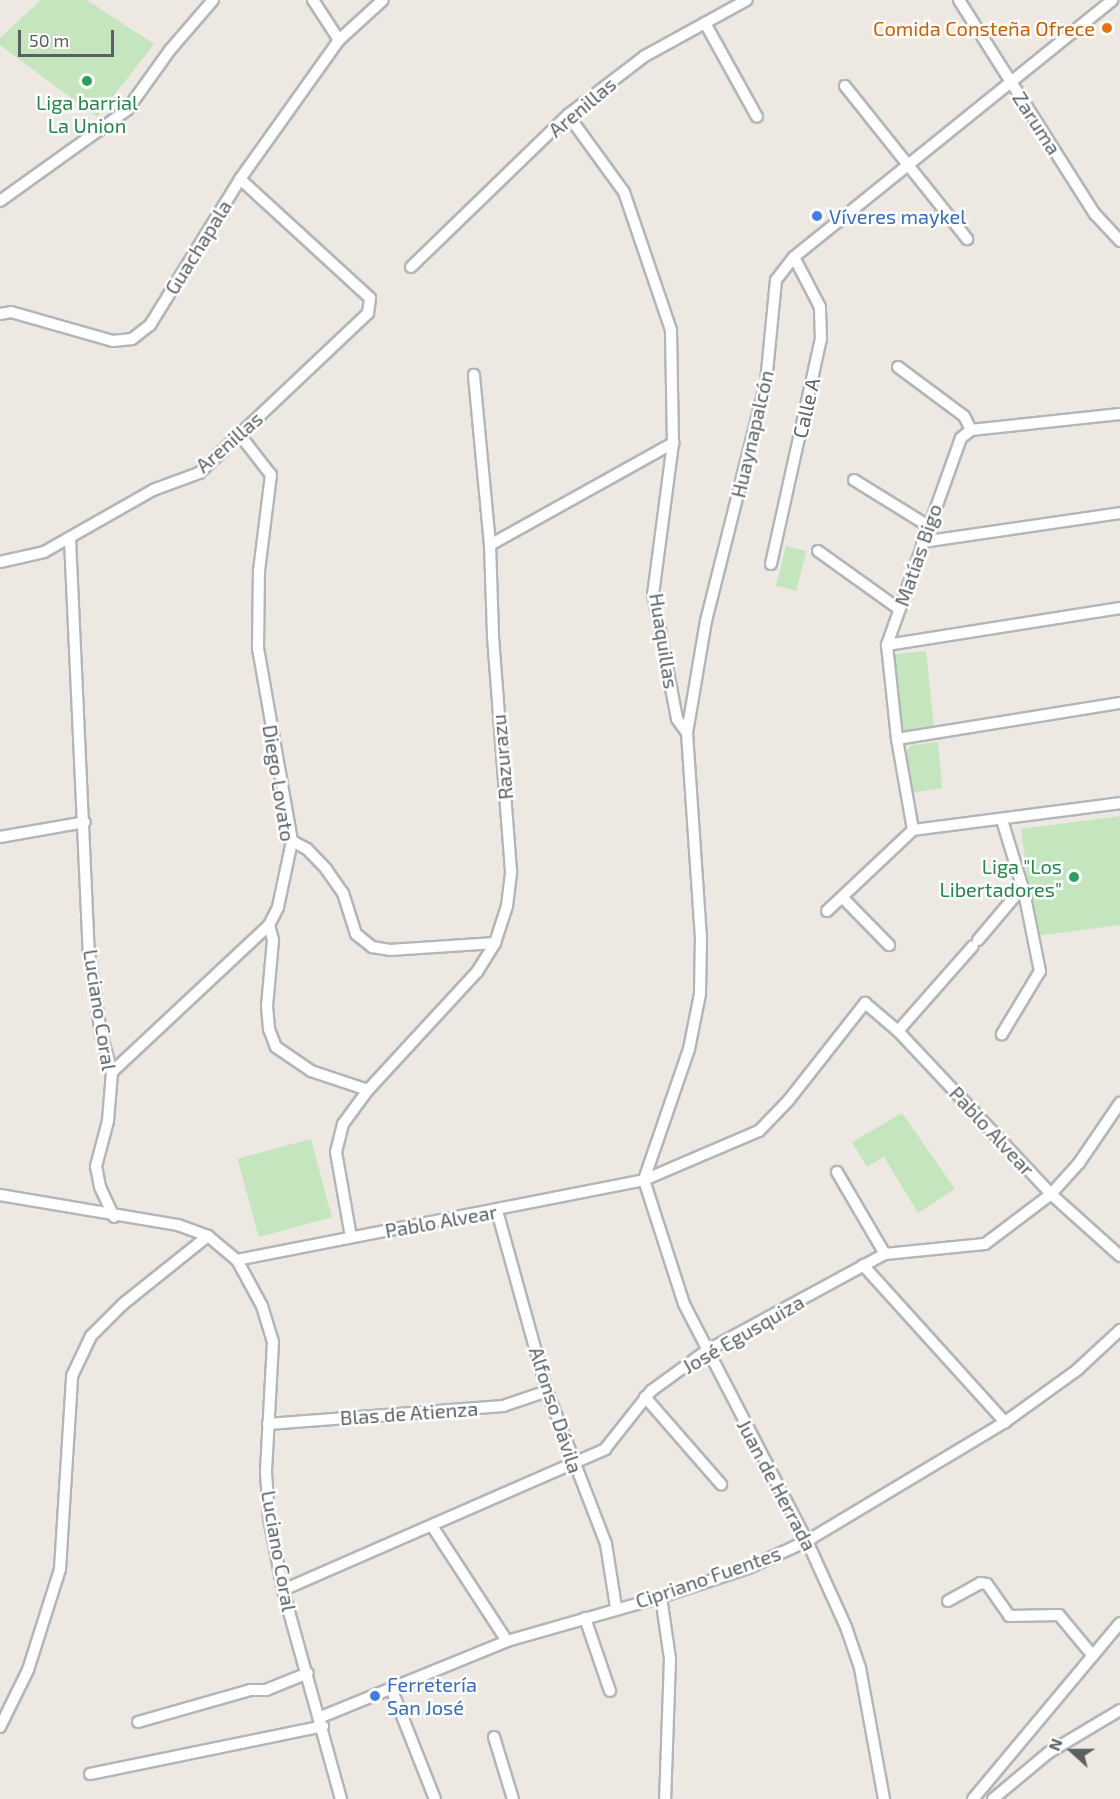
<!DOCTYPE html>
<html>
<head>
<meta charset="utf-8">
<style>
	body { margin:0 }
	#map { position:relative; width:1120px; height:1799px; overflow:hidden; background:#ede9e2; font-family:"Exo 2",sans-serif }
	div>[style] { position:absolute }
	.green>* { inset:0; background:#c5e5be; transform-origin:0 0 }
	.roads { filter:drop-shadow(2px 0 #b3b6b9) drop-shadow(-2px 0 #b3b6b9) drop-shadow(0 2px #b3b6b9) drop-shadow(0 -2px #b3b6b9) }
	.minor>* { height:10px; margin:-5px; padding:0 5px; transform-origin:5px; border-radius:5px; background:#fff }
	.dots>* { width:16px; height:16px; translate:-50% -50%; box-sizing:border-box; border:3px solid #fff; border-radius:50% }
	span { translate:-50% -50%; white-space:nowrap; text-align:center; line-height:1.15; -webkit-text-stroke:5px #fff; paint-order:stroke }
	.food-label { font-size:20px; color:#c56008 }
	.right { translate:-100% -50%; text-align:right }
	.leisure-label { font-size:20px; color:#27864d }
	.street-label { font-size:20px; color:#5a6063 }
	.shop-label { font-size:20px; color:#366cbe }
	.left { translate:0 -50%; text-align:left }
	.north { position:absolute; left:1042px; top:1721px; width:60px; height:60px; -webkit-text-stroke:4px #fff; paint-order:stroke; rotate:291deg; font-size:16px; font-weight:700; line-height:24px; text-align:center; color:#5a6063 }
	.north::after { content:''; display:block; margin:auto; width:21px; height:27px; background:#5a6063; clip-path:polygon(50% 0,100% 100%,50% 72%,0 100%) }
	.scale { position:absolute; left:18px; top:30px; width:96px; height:27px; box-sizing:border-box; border:3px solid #5a6063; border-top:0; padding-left:8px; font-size:18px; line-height:21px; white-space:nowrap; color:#5a6063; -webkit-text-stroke:4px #fff; paint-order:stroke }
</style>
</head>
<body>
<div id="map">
	<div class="green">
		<div style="clip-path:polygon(41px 0,87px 0,154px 44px,97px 117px,0 45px,0 38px)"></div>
		<div style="left:786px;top:546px;width:21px;height:41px;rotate:14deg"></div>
		<div style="left:926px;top:651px;width:82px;height:38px;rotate:84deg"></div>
		<div style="clip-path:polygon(938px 742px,942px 788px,912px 793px,905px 753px,911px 745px)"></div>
		<div style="clip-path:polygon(1120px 816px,1120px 925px,1035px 936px,1021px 829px)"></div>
		<div style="clip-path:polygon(902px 1113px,955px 1189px,918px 1213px,884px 1157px,867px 1167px,852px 1142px)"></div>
		<div style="left:311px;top:1139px;width:81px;height:76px;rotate:75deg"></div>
	</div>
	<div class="roads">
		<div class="minor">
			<div style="left:313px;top:0;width:48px;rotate:57deg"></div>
			<div style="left:339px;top:40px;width:59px;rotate:-42.3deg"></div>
			<div style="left:959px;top:0;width:254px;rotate:57.6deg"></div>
			<div style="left:1095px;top:214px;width:37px;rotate:47deg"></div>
			<div style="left:705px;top:23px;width:107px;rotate:61deg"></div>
			<div style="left:845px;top:86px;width:196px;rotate:51.4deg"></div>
			<div style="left:568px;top:115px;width:95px;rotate:54deg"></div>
			<div style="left:624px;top:192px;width:146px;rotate:71.2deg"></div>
			<div style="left:671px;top:330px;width:113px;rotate:89deg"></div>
			<div style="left:673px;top:443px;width:152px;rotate:97.5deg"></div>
			<div style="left:653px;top:594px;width:127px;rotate:79.1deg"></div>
			<div style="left:677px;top:719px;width:17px;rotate:54deg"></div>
			<div style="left:687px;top:733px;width:203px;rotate:86.1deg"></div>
			<div style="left:701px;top:936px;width:58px;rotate:91deg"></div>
			<div style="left:700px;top:994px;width:56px;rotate:101.3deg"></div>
			<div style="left:689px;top:1049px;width:139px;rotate:109deg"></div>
			<div style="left:0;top:201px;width:156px;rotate:-35.6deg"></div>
			<div style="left:127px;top:110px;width:74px;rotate:-54.4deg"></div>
			<div style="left:170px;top:50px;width:66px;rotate:-49.3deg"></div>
			<div style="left:411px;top:267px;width:219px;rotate:-44.1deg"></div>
			<div style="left:568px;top:115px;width:97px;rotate:-37.5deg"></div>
			<div style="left:645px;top:56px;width:116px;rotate:-28.8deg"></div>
			<div style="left:0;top:314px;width:11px;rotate:-10deg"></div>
			<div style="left:11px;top:312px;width:106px;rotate:15.9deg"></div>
			<div style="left:113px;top:341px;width:19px;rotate:-6deg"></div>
			<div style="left:132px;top:339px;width:23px;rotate:-38deg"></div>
			<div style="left:150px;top:325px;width:172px;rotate:-58.3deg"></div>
			<div style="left:240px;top:179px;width:171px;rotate:-54.5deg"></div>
			<div style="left:898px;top:367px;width:82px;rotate:36.6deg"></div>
			<div style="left:964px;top:416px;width:16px;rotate:63deg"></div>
			<div style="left:1120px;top:414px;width:150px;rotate:173.9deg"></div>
			<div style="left:971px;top:430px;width:13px;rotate:141deg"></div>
			<div style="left:961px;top:438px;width:220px;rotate:109.7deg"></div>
			<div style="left:887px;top:645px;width:95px;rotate:83.9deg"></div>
			<div style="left:897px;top:739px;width:92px;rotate:80deg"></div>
			<div style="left:913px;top:830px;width:209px;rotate:-7.4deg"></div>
			<div style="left:854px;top:480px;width:86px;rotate:31.7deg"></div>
			<div style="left:70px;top:539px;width:414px;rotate:87.4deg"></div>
			<div style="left:89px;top:953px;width:82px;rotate:81.6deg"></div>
			<div style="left:101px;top:1034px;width:40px;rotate:74deg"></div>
			<div style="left:112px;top:1072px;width:49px;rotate:94.7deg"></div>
			<div style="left:108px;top:1121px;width:47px;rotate:104.9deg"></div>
			<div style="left:96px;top:1166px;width:21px;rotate:79deg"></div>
			<div style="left:100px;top:1187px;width:33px;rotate:65deg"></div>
			<div style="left:922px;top:542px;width:200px;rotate:-8.3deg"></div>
			<div style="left:490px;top:545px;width:210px;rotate:-29.1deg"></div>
			<div style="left:818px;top:551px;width:100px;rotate:35.6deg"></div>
			<div style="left:0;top:562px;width:45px;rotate:-12.8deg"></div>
			<div style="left:44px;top:552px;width:125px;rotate:-29.6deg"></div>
			<div style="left:153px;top:490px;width:49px;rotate:-20.3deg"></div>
			<div style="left:199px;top:473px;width:233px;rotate:-43.4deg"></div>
			<div style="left:368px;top:313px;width:15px;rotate:-82deg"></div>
			<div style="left:370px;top:298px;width:176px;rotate:-137.5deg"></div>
			<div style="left:771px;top:564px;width:230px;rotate:-77.5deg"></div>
			<div style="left:821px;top:339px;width:32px;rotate:-92deg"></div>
			<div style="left:820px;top:307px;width:56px;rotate:-117.5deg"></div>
			<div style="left:887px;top:645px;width:236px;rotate:-9deg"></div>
			<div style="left:687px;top:733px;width:114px;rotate:-80.4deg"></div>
			<div style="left:706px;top:621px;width:246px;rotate:-75.9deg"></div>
			<div style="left:766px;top:382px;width:102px;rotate:-84.4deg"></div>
			<div style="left:776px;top:280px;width:29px;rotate:-52deg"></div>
			<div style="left:794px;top:257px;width:409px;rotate:-38.9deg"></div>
			<div style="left:897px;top:739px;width:226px;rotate:-9.2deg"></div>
			<div style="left:1002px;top:820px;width:75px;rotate:73deg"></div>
			<div style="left:1024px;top:892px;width:81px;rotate:78.6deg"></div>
			<div style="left:1040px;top:971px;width:74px;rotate:121.1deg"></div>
			<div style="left:0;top:837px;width:86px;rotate:-10deg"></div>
			<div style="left:292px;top:841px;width:17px;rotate:28deg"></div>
			<div style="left:307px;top:849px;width:28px;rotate:46deg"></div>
			<div style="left:326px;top:869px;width:29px;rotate:55deg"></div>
			<div style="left:343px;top:893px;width:43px;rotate:72.4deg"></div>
			<div style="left:356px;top:934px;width:21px;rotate:39deg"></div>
			<div style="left:372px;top:947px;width:18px;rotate:9deg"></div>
			<div style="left:390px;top:950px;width:105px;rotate:-3.8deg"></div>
			<div style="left:843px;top:898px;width:66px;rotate:45.6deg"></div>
			<div style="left:827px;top:911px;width:118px;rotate:-43.3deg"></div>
			<div style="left:269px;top:925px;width:16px;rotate:75deg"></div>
			<div style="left:273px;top:940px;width:66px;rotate:95.2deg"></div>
			<div style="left:267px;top:1006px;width:23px;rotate:85deg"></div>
			<div style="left:269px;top:1029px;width:19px;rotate:69deg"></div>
			<div style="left:276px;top:1047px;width:42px;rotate:34.4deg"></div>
			<div style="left:311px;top:1071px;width:60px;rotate:18.4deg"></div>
			<div style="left:978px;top:940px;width:68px;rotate:-49.8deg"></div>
			<div style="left:898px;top:1031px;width:113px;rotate:-48.6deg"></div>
			<div style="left:112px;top:1072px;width:215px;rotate:-43.1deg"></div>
			<div style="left:269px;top:925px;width:20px;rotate:-63deg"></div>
			<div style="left:278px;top:907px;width:67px;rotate:-78deg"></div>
			<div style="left:292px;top:841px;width:195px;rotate:-100deg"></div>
			<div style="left:258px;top:649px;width:78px;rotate:-89.3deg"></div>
			<div style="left:259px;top:571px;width:97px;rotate:-82.9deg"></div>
			<div style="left:271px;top:475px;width:51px;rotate:-127.8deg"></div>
			<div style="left:837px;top:1172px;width:95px;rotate:59.7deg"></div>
			<div style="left:644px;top:1180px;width:130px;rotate:72.1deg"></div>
			<div style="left:684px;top:1304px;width:267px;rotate:62.6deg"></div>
			<div style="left:807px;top:1541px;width:94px;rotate:65.6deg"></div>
			<div style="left:846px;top:1627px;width:43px;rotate:71.1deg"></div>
			<div style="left:860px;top:1668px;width:133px;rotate:79.6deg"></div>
			<div style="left:0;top:1195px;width:181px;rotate:9.6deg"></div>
			<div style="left:178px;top:1225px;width:32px;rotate:20deg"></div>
			<div style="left:208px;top:1236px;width:38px;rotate:40deg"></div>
			<div style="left:237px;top:1260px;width:52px;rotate:61.5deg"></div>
			<div style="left:262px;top:1306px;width:38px;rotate:73deg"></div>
			<div style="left:273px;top:1342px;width:130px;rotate:93.1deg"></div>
			<div style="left:266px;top:1472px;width:46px;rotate:86.3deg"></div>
			<div style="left:269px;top:1518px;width:73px;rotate:79deg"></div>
			<div style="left:283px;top:1590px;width:217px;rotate:74.5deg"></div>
			<div style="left:497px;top:1211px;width:187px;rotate:74.5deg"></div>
			<div style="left:547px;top:1391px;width:164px;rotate:68.9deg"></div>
			<div style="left:606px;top:1544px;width:64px;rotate:81deg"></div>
			<div style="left:351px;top:1237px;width:86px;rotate:-100deg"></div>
			<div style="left:336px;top:1152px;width:29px;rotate:-76deg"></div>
			<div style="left:343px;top:1124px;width:42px;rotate:-53.7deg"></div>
			<div style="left:368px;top:1090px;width:161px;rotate:-47.3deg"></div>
			<div style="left:477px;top:972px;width:34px;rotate:-58deg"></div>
			<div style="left:495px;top:943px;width:39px;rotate:-72deg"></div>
			<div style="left:507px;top:906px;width:35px;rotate:-83deg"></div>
			<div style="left:511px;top:871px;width:237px;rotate:-94.4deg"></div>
			<div style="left:493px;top:635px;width:90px;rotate:-91.9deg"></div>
			<div style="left:490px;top:545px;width:171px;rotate:-95.4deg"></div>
			<div style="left:237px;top:1260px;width:415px;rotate:-11.1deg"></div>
			<div style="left:644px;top:1180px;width:125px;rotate:-23.1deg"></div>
			<div style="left:759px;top:1131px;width:42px;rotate:-46deg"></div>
			<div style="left:788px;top:1101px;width:125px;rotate:-51.8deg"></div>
			<div style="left:865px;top:1003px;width:43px;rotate:40.3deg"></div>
			<div style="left:898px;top:1031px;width:224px;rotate:46.8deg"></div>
			<div style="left:1051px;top:1194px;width:93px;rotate:41.9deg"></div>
			<div style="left:863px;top:1265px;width:212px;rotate:47.9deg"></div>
			<div style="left:645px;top:1397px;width:116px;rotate:48.9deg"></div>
			<div style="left:268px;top:1424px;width:236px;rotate:-4.4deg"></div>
			<div style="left:503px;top:1406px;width:46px;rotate:-18.8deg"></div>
			<div style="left:432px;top:1526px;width:137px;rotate:56.9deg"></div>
			<div style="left:283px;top:1590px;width:352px;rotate:-23.6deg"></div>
			<div style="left:605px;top:1449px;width:74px;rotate:-51.6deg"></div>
			<div style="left:651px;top:1391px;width:68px;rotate:-36deg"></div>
			<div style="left:706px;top:1351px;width:204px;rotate:-28.5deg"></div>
			<div style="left:885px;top:1254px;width:100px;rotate:-5.7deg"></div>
			<div style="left:985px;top:1244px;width:83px;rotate:-37.1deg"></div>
			<div style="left:1051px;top:1194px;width:42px;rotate:-47.9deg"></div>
			<div style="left:1079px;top:1163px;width:73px;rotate:-55.7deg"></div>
			<div style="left:661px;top:1597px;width:63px;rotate:81.7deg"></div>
			<div style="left:670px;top:1659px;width:140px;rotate:92deg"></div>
			<div style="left:948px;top:1601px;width:37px;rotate:-29deg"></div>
			<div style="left:980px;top:1583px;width:7px;rotate:8deg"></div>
			<div style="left:987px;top:1584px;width:39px;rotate:55deg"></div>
			<div style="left:1009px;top:1616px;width:50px;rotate:-1.1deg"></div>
			<div style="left:1059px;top:1615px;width:53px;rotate:50.3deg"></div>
			<div style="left:585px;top:1618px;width:77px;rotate:71.1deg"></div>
			<div style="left:391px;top:1688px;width:119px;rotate:68.4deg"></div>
			<div style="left:321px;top:1717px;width:201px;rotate:-22.2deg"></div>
			<div style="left:507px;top:1641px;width:160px;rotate:-15.9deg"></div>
			<div style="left:661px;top:1597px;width:92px;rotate:-18.4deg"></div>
			<div style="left:748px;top:1568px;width:65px;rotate:-24.6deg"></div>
			<div style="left:807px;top:1541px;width:231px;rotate:-31deg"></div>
			<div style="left:1005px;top:1422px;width:89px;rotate:-35.8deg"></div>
			<div style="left:1077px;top:1370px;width:59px;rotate:-42.9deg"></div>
			<div style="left:138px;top:1722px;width:116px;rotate:-15.9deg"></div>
			<div style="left:250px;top:1690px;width:16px"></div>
			<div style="left:266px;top:1690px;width:45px;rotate:-22deg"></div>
			<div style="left:0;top:1727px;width:64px;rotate:-63.8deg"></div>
			<div style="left:28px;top:1670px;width:106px;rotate:-72.4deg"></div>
			<div style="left:60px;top:1569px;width:193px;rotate:-86.4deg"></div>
			<div style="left:72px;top:1376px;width:44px;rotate:-64.6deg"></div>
			<div style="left:91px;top:1336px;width:45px;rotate:-45deg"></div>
			<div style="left:123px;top:1304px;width:109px;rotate:-38.7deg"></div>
			<div style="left:494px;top:1737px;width:65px;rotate:73deg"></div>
			<div style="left:90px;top:1774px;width:238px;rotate:-11.6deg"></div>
			<div style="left:973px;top:1799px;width:229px;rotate:-50.1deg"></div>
			<div style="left:993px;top:1799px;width:72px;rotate:-39.9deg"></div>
			<div style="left:1048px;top:1753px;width:84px;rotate:-30.8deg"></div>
		</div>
	</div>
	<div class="dots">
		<div style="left:1107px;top:28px;background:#e8710a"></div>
		<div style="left:87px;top:81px;background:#2e9e5b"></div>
		<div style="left:817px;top:216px;background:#3f7fe0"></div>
		<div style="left:1074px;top:877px;background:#2e9e5b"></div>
		<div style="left:375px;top:1696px;background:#3f7fe0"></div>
	</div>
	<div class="food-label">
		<span class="right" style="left:1095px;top:28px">Comida Consteña Ofrece</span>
	</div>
	<div class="leisure-label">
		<span style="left:87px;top:114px">Liga barrial<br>La Union</span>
		<span class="right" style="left:1062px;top:878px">Liga "Los<br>Libertadores"</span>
	</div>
	<div class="street-label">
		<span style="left:582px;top:107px;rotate:-40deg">Arenillas</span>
		<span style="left:1037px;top:123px;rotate:57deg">Zaruma</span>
		<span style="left:198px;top:247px;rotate:-58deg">Guachapala</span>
		<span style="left:806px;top:408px;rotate:-77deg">Calle A</span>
		<span style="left:752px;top:434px;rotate:-77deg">Huaynapalcón</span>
		<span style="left:229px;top:442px;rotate:-41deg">Arenillas</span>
		<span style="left:918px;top:555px;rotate:-71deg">Matías Bigo</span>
		<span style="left:664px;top:641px;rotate:81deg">Huaquillas</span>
		<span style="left:502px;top:757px;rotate:-95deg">Razurazu</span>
		<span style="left:279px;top:783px;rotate:81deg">Diego Lovato</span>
		<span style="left:100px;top:1010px;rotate:81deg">Luciano Coral</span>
		<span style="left:992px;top:1131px;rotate:47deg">Pablo Alvear</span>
		<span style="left:441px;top:1221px;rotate:-10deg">Pablo Alvear</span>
		<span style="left:743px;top:1334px;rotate:-30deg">José Egusquiza</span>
		<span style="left:556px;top:1410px;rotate:72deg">Alfonso Dávila</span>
		<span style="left:409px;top:1413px;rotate:-4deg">Blas de Atienza</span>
		<span style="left:777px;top:1485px;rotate:62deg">Juan de Herrada</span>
		<span style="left:279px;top:1551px;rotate:80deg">Luciano Coral</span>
		<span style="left:708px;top:1577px;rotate:-19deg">Cipriano Fuentes</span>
	</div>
	<div class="shop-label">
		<span class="left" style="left:829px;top:216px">Víveres maykel</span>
		<span class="left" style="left:387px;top:1696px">Ferretería<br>San José</span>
	</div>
	<div class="north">N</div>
	<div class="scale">50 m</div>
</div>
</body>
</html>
